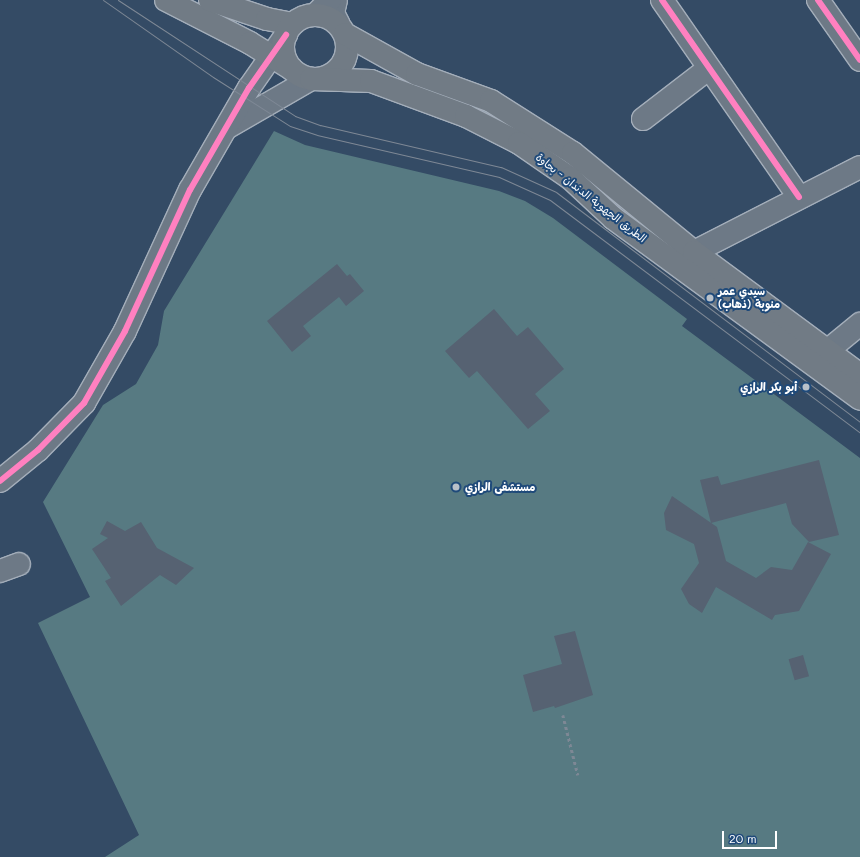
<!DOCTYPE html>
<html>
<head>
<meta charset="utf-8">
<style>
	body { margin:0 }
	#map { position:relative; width:860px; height:857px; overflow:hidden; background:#344b65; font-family:Mali,"Playpen Sans Arabic",sans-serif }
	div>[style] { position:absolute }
	.green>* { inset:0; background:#577a82 }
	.building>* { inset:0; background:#566272; transform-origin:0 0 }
	.path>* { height:2.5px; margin-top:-1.25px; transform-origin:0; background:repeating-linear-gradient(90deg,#7e8895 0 3px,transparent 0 6px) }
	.roads { filter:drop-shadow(1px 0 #a4aeba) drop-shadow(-1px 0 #a4aeba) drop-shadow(0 1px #a4aeba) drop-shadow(0 -1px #a4aeba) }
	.minor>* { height:22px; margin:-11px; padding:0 11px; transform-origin:11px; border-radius:11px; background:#6d7986 }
	.major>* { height:22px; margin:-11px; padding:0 11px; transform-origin:11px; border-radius:11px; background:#717b85 }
	.major>.ring { margin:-11px; padding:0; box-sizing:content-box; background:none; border:22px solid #717b85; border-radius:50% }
	.tram>* { height:1px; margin:-0.5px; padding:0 0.5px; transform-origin:0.5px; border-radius:0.5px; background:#7e8895 }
	.cycleway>* { height:6px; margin:-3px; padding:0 3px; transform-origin:3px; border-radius:3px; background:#ff80c0 }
	.dots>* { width:11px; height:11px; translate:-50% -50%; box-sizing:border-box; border:2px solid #1f4a7a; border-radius:50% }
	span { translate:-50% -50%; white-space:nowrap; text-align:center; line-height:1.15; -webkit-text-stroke:4px #1f4a7a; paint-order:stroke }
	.street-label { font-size:11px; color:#fff }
	.poi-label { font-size:11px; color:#fff; font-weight:700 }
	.left { translate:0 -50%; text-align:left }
	.right { translate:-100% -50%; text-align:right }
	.scale { position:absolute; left:722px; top:831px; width:55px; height:18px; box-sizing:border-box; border:2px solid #fff; border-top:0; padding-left:5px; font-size:12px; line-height:14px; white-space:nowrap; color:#fff; -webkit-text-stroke:3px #1f4a7a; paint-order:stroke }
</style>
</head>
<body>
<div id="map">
	<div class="green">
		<div style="clip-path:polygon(274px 131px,305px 145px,499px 191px,525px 201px,553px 218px,687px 319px,682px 326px,860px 458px,860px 857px,105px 857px,139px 835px,38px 623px,90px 597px,43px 502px,103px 405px,136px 384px,158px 345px,164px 311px)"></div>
	</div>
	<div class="building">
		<div style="clip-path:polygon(337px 264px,347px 276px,350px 274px,364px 291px,346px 306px,339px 297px,303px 326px,311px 336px,292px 352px,267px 321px)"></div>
		<div style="clip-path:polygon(494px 309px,517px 336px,528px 327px,564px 369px,535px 394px,550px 411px,528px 429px,477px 371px,469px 378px,445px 351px)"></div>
		<div style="clip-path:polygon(819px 460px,839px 535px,809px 542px,792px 524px,786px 503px,711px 523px,700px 480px,718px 476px,721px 485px)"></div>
		<div style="clip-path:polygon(672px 496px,717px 527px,726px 561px,756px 578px,771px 567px,792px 570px,808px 542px,831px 554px,799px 611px,775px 615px,772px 620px,716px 587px,702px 613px,689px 604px,681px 589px,699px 563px,694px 544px,666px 530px,664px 513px)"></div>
		<div style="clip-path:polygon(107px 521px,125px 531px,141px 522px,157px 548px,194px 568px,176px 585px,160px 575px,121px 606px,105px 581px,111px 578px,92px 549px,108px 538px,100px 534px)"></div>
		<div style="clip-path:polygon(575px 631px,593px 695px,555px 708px,554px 706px,533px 712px,523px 675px,562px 664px,554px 636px)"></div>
		<div style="left:803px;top:655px;width:22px;height:15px;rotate:74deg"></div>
	</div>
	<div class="path">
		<div style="left:563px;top:715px;width:62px;rotate:76deg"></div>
	</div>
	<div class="roads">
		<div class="minor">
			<div style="left:336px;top:0;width:13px;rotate:103deg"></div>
			<div style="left:333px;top:13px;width:13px;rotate:63deg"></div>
			<div style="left:662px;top:0;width:240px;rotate:55.2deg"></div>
			<div style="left:818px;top:0;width:73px;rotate:55deg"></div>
			<div style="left:315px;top:15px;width:21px;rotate:-45deg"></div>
			<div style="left:643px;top:119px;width:82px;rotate:-37.6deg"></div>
			<div style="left:228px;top:127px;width:96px;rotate:-30deg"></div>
			<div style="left:681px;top:265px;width:18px;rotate:-45deg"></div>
			<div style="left:694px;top:252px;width:186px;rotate:-27.1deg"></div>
			<div style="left:827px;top:351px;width:43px;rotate:-39.3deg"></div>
			<div style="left:0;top:481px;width:49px;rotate:-39.2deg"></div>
			<div style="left:38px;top:450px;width:66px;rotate:-45.6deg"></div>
			<div style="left:84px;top:403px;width:83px;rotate:-60.3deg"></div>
			<div style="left:125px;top:331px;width:155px;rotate:-65.3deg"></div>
			<div style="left:190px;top:190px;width:118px;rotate:-60deg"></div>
			<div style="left:249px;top:88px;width:65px;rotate:-55.1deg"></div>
			<div style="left:0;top:571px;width:20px;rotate:-20deg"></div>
		</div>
		<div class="major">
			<div style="left:166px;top:0;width:94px;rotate:27.1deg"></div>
			<div style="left:250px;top:43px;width:49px;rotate:31.8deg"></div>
			<div style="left:210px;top:0;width:60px;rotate:18.4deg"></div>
			<div style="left:267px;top:19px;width:26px;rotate:11deg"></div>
			<div class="ring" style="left:283px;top:15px;width:42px;height:42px"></div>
			<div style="left:345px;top:34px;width:82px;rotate:29.1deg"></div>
			<div style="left:417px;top:74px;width:79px;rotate:20deg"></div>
			<div style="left:491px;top:101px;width:97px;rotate:32.4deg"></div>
			<div style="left:573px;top:153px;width:156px;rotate:39.3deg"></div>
			<div style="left:694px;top:252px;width:207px;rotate:36.5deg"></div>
			<div style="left:311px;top:79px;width:60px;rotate:1.9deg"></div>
			<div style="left:371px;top:81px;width:101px;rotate:20.2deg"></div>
			<div style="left:466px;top:116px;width:59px;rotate:27deg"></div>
			<div style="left:519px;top:143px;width:62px;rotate:34.5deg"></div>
			<div style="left:570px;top:178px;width:59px;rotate:42.9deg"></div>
			<div style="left:613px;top:218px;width:306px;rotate:36.2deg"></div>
		</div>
	</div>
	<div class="tram">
		<div style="left:103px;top:0;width:134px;rotate:35deg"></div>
		<div style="left:213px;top:77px;width:91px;rotate:32.5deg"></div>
		<div style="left:290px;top:126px;width:28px;rotate:18deg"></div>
		<div style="left:317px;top:135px;width:187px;rotate:13deg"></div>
		<div style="left:499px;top:177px;width:56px;rotate:24.3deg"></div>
		<div style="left:550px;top:200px;width:388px;rotate:36.9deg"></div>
		<div style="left:118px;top:0;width:212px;rotate:33.2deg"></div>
		<div style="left:295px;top:116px;width:27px;rotate:20deg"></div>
		<div style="left:320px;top:125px;width:186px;rotate:13.1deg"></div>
		<div style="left:501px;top:167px;width:60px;rotate:24.4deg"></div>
		<div style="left:556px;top:192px;width:381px;rotate:37.1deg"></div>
	</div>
	<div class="cycleway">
		<div style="left:662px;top:0;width:240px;rotate:55.2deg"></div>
		<div style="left:818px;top:0;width:73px;rotate:55deg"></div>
		<div style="left:0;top:481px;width:49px;rotate:-39.2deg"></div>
		<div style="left:38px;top:450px;width:66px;rotate:-45.6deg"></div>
		<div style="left:84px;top:403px;width:83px;rotate:-60.3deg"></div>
		<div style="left:125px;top:331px;width:155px;rotate:-65.3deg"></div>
		<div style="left:190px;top:190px;width:118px;rotate:-60deg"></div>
		<div style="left:249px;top:88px;width:65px;rotate:-55.1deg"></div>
	</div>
	<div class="dots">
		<div style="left:710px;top:298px;background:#b8c0c9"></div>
		<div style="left:806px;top:387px;background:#b8c0c9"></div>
		<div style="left:456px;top:487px;background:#b8c0c9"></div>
	</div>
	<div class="street-label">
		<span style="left:591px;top:198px;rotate:38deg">الطريق الجهوية الدندان - بجاوة</span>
	</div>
	<div class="poi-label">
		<span class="left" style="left:718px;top:298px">سيدي عمر<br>منوبة (ذهاب)</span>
		<span class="right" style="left:797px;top:387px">أبو بكر الرازي</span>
		<span class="left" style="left:465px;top:487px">مستشفى الرازي</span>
	</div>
	<div class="scale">20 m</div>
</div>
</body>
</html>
